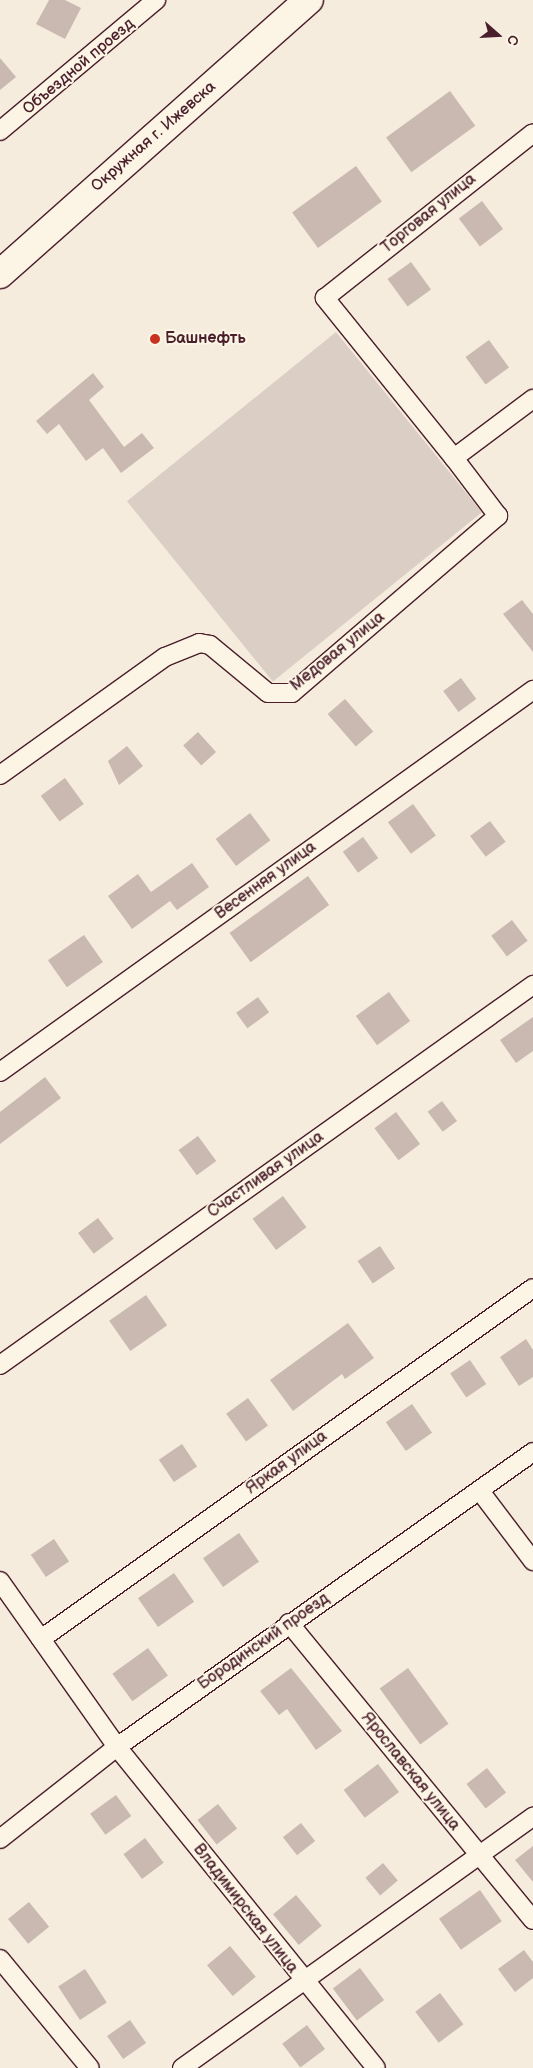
<!DOCTYPE html>
<html>
<head>
<meta charset="utf-8">
<style>
	body { margin:0 }
	#map { position:relative; width:533px; height:2068px; overflow:hidden; background:#f5ecde; font-family:"Balsamiq Sans",sans-serif }
	div>[style] { position:absolute }
	.green>* { inset:0; background:#dbcec4; transform-origin:0 0 }
	.building>* { inset:0; background:#cab9b1; transform-origin:0 0 }
	.roads { filter:drop-shadow(1px 0 #4a1f2b) drop-shadow(-1px 0 #4a1f2b) drop-shadow(0 1px #4a1f2b) drop-shadow(0 -1px #4a1f2b) }
	.street>* { height:18px; margin:-9px; padding:0 9px; transform-origin:9px; border-radius:9px; background:#fcf5e5 }
	.primary>* { height:28px; margin:-14px; padding:0 14px; transform-origin:14px; border-radius:14px; background:#fcf5e5 }
	.dots>* { width:14px; height:14px; translate:-50% -50%; box-sizing:border-box; border:2px solid #fcf5e5; border-radius:50% }
	span { translate:-50% -50%; white-space:nowrap; text-align:center; line-height:1.15; -webkit-text-stroke:4px #fcf5e5; paint-order:stroke }
	.street-label { font-size:16px; color:#4a1f2b }
	.poi-label { font-size:16px; color:#4a1f2b; font-weight:700 }
	.left { translate:0 -50%; text-align:left }
	.north { position:absolute; left:473px; top:10px; width:50px; height:50px; -webkit-text-stroke:4px #fcf5e5; paint-order:stroke; rotate:109deg; font-size:14px; font-weight:700; line-height:20px; text-align:center; color:#4a1f2b }
	.north::after { content:''; display:block; margin:auto; width:18px; height:22px; background:#4a1f2b; clip-path:polygon(50% 0,100% 100%,50% 72%,0 100%) }
</style>
</head>
<body>
<div id="map">
	<div class="green">
		<div style="left:336px;top:332px;width:232px;height:269px;rotate:51deg"></div>
	</div>
	<div class="building">
		<div style="clip-path:polygon(49px 0,65px 0,81px 8px,65px 39px,36px 24px)"></div>
		<div style="clip-path:polygon(0 58px,16px 77px,0 90px)"></div>
		<div style="left:450px;top:91px;width:43px;height:79px;rotate:54deg"></div>
		<div style="left:356px;top:166px;width:44px;height:79px;rotate:54deg"></div>
		<div style="left:482px;top:201px;width:35px;height:29px;rotate:53deg"></div>
		<div style="left:411px;top:262px;width:34px;height:29px;rotate:54deg"></div>
		<div style="left:489px;top:340px;width:34px;height:29px;rotate:54deg"></div>
		<div style="clip-path:polygon(93px 373px,104px 387px,89px 400px,124px 447px,142px 433px,154px 448px,121px 473px,103px 448px,86px 461px,59px 424px,47px 434px,36px 421px)"></div>
		<div style="clip-path:polygon(522px 600px,533px 614px,533px 652px,503px 614px)"></div>
		<div style="left:461px;top:678px;width:26px;height:22px;rotate:54deg"></div>
		<div style="left:345px;top:699px;width:43px;height:23px;rotate:49deg"></div>
		<div style="left:198px;top:732px;width:27px;height:20px;rotate:48deg"></div>
		<div style="clip-path:polygon(127px 746px,143px 766px,119px 785px,108px 761px)"></div>
		<div style="left:65px;top:778px;width:32px;height:30px;rotate:54deg"></div>
		<div style="left:413px;top:804px;width:39px;height:31px;rotate:54deg"></div>
		<div style="left:250px;top:813px;width:34px;height:43px;rotate:53deg"></div>
		<div style="left:490px;top:821px;width:26px;height:25px;rotate:53deg"></div>
		<div style="left:363px;top:837px;width:26px;height:25px;rotate:54deg"></div>
		<div style="clip-path:polygon(192px 863px,209px 887px,177px 910px,170px 901px,132px 929px,108px 896px,138px 874px,151px 892px)"></div>
		<div style="left:308px;top:876px;width:36px;height:97px;rotate:54deg"></div>
		<div style="left:512px;top:920px;width:26px;height:26px;rotate:53deg"></div>
		<div style="left:84px;top:935px;width:33px;height:44px;rotate:55deg"></div>
		<div style="left:389px;top:992px;width:36px;height:41px;rotate:54deg"></div>
		<div style="left:258px;top:997px;width:19px;height:27px;rotate:54deg"></div>
		<div style="clip-path:polygon(533px 1017px,533px 1051px,516px 1063px,500px 1040px)"></div>
		<div style="clip-path:polygon(45px 1077px,61px 1098px,0 1144px,0 1112px)"></div>
		<div style="left:442px;top:1101px;width:25px;height:18px;rotate:53deg"></div>
		<div style="left:396px;top:1112px;width:40px;height:27px;rotate:53deg"></div>
		<div style="left:198px;top:1136px;width:31px;height:24px;rotate:54deg"></div>
		<div style="left:283px;top:1196px;width:39px;height:38px;rotate:53deg"></div>
		<div style="left:98px;top:1218px;width:26px;height:25px;rotate:53deg"></div>
		<div style="left:380px;top:1246px;width:27px;height:27px;rotate:56deg"></div>
		<div style="left:146px;top:1295px;width:37px;height:45px;rotate:55deg"></div>
		<div style="clip-path:polygon(348px 1323px,374px 1358px,345px 1379px,342px 1374px,293px 1411px,270px 1380px)"></div>
		<div style="clip-path:polygon(526px 1339px,533px 1350px,533px 1377px,519px 1386px,500px 1357px)"></div>
		<div style="left:470px;top:1360px;width:29px;height:24px;rotate:56deg"></div>
		<div style="left:248px;top:1398px;width:34px;height:27px;rotate:54deg"></div>
		<div style="left:412px;top:1404px;width:35px;height:32px;rotate:55deg"></div>
		<div style="left:182px;top:1444px;width:27px;height:28px;rotate:56deg"></div>
		<div style="left:239px;top:1533px;width:35px;height:44px;rotate:55deg"></div>
		<div style="left:54px;top:1539px;width:27px;height:28px;rotate:56deg"></div>
		<div style="left:174px;top:1573px;width:35px;height:44px;rotate:55deg"></div>
		<div style="left:148px;top:1648px;width:34px;height:44px;rotate:54deg"></div>
		<div style="clip-path:polygon(291px 1668px,342px 1731px,316px 1750px,287px 1709px,279px 1715px,260px 1691px)"></div>
		<div style="left:408px;top:1668px;width:69px;height:35px;rotate:54deg"></div>
		<div style="left:378px;top:1764px;width:35px;height:43px;rotate:53deg"></div>
		<div style="left:487px;top:1768px;width:31px;height:26px;rotate:52deg"></div>
		<div style="left:116px;top:1795px;width:26px;height:32px;rotate:54deg"></div>
		<div style="left:218px;top:1804px;width:31px;height:26px;rotate:52deg"></div>
		<div style="left:301px;top:1823px;width:23px;height:23px;rotate:52deg"></div>
		<div style="left:145px;top:1838px;width:31px;height:27px;rotate:53deg"></div>
		<div style="clip-path:polygon(533px 1846px,533px 1882px,515px 1860px)"></div>
		<div style="left:383px;top:1863px;width:23px;height:23px;rotate:50deg"></div>
		<div style="left:480px;top:1890px;width:38px;height:50px;rotate:55deg"></div>
		<div style="left:296px;top:1895px;width:40px;height:30px;rotate:50deg"></div>
		<div style="left:29px;top:1902px;width:32px;height:27px;rotate:51deg"></div>
		<div style="left:230px;top:1946px;width:40px;height:30px;rotate:50deg"></div>
		<div style="clip-path:polygon(524px 1950px,533px 1962px,533px 1978px,515px 1992px,498px 1969px)"></div>
		<div style="left:360px;top:1968px;width:40px;height:34px;rotate:53deg"></div>
		<div style="left:85px;top:1969px;width:40px;height:32px;rotate:57deg"></div>
		<div style="left:440px;top:1993px;width:39px;height:31px;rotate:53deg"></div>
		<div style="left:130px;top:2020px;width:28px;height:28px;rotate:55deg"></div>
		<div style="left:307px;top:2025px;width:30px;height:31px;rotate:53deg"></div>
	</div>
	<div class="roads">
		<div class="street">
			<div style="left:0;top:131px;width:204px;rotate:-40deg"></div>
			<div style="left:454px;top:458px;width:206px;rotate:-128.9deg"></div>
			<div style="left:325px;top:298px;width:265px;rotate:-38.4deg"></div>
			<div style="left:0;top:775px;width:203px;rotate:-35.6deg"></div>
			<div style="left:165px;top:657px;width:37px;rotate:-22deg"></div>
			<div style="left:199px;top:643px;width:11px;rotate:10deg"></div>
			<div style="left:210px;top:645px;width:75px;rotate:39.6deg"></div>
			<div style="left:268px;top:693px;width:24px"></div>
			<div style="left:292px;top:693px;width:272px;rotate:-40.7deg"></div>
			<div style="left:498px;top:516px;width:73px;rotate:-127.2deg"></div>
			<div style="left:454px;top:458px;width:99px;rotate:-36.8deg"></div>
			<div style="left:0;top:1072px;width:656px;rotate:-35.63deg"></div>
			<div style="left:0;top:1365px;width:655px;rotate:-35.49deg"></div>
			<div style="left:480px;top:1491px;width:88px;rotate:52.9deg"></div>
			<div style="left:0;top:1581px;width:203px;rotate:54.8deg"></div>
			<div style="left:117px;top:1747px;width:412px;rotate:51.1deg"></div>
			<div style="left:289px;top:1623px;width:384px;rotate:50.6deg"></div>
			<div style="left:41px;top:1639px;width:604px;rotate:-35.5deg"></div>
			<div style="left:0;top:1839px;width:149px;rotate:-38.2deg"></div>
			<div style="left:117px;top:1747px;width:510px;rotate:-35.34deg"></div>
			<div style="left:0;top:1959px;width:141px;rotate:50.5deg"></div>
			<div style="left:182px;top:2068px;width:432px;rotate:-35.6deg"></div>
		</div>
		<div class="primary">
			<div style="left:0;top:274px;width:413px;rotate:-41.6deg"></div>
		</div>
	</div>
	<div class="dots">
		<div style="left:155px;top:339px;background:#c8321e"></div>
	</div>
	<div class="street-label">
		<span style="left:79px;top:67px;rotate:-40deg">Объездной проезд</span>
		<span style="left:154px;top:137px;rotate:-41deg">Окружная г. Ижевска</span>
		<span style="left:429px;top:214px;rotate:-39deg">Торговая улица</span>
		<span style="left:338px;top:652px;rotate:-39deg">Медовая улица</span>
		<span style="left:266px;top:881px;rotate:-36deg">Весенняя улица</span>
		<span style="left:266px;top:1175px;rotate:-35deg">Счастливая улица</span>
		<span style="left:287px;top:1463px;rotate:-36deg">Яркая улица</span>
		<span style="left:264px;top:1642px;rotate:-35deg">Бородинский проезд</span>
		<span style="left:410px;top:1772px;rotate:51deg">Ярославская улица</span>
		<span style="left:245px;top:1909px;rotate:52deg">Владимирская улица</span>
	</div>
	<div class="poi-label">
		<span class="left" style="left:165px;top:339px">Башнефть</span>
	</div>
	<div class="north">С</div>
</div>
</body>
</html>
